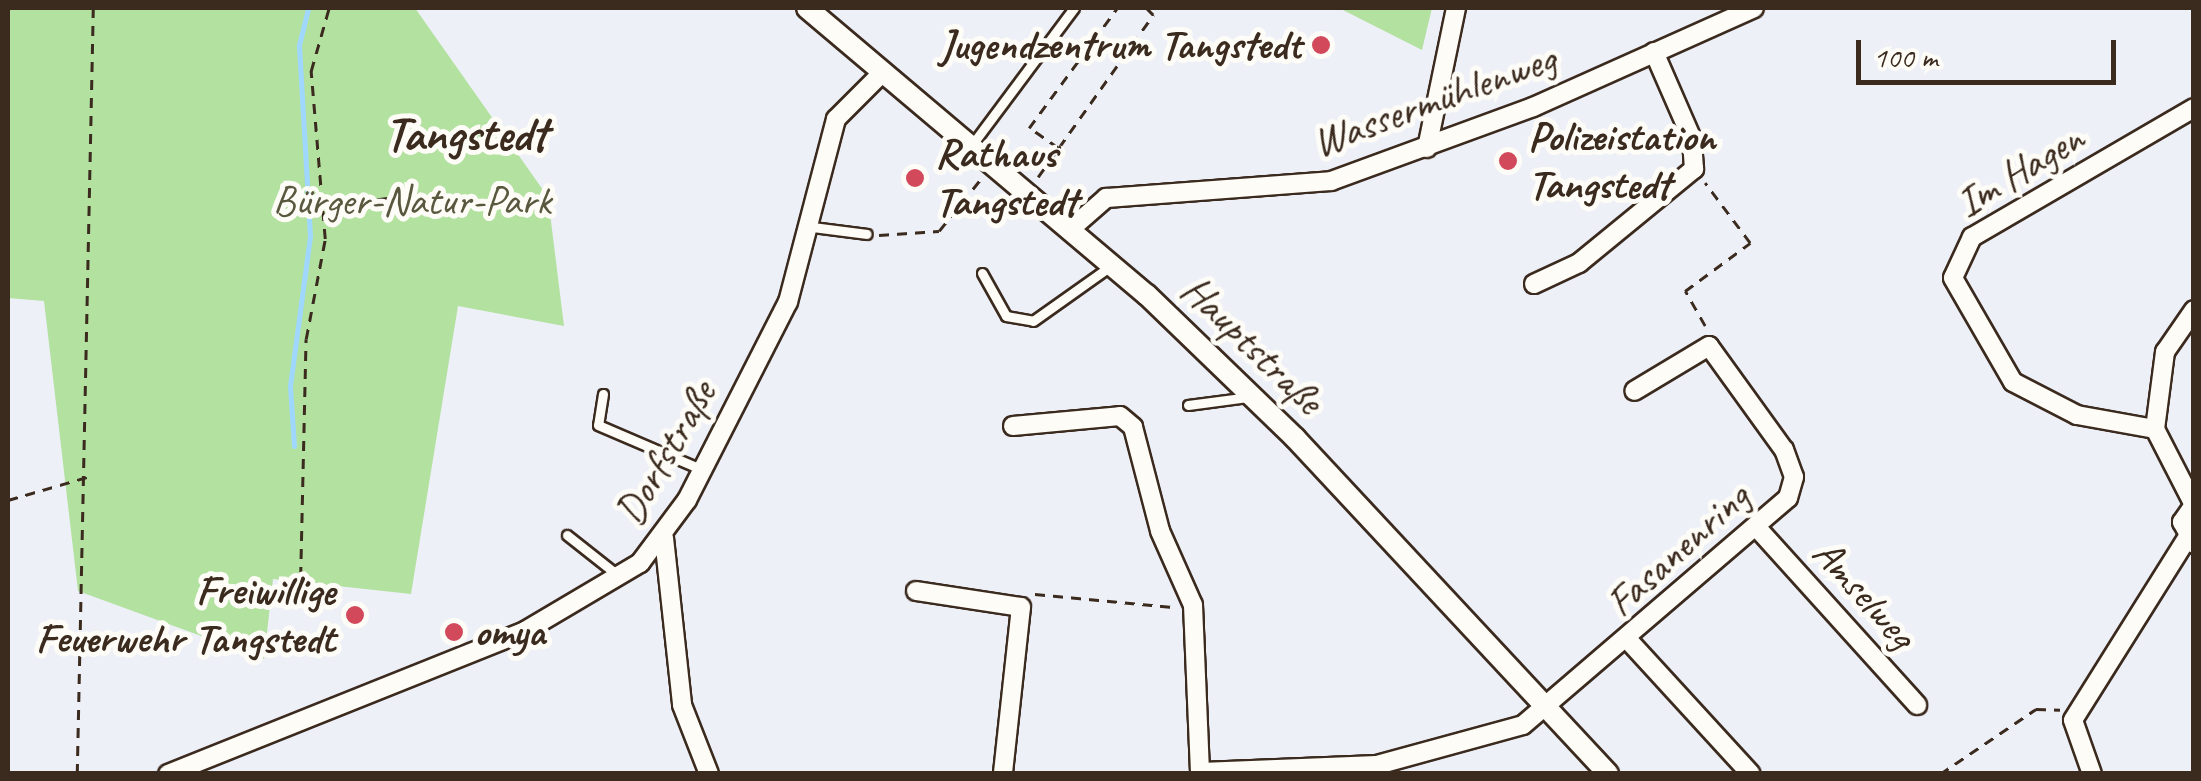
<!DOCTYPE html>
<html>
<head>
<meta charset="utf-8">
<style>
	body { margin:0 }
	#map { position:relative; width:2201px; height:781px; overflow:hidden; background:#eef0f8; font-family:Caveat,sans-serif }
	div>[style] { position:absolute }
	.green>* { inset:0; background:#b2e1a0 }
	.stream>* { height:5px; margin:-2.5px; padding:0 2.5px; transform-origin:2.5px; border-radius:2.5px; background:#9fd7ff }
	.path>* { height:2.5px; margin-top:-1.25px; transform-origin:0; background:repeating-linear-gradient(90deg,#3b2a1e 0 10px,transparent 0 18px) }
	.roads { filter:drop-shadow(2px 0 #3b2a1e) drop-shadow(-2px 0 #3b2a1e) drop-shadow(0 2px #3b2a1e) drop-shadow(0 -2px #3b2a1e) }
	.service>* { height:9px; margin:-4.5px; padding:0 4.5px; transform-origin:4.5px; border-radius:4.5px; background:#fdfcf7 }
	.minor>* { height:18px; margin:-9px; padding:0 9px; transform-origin:9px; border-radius:9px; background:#fdfcf7 }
	.tertiary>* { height:20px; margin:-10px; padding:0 10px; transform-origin:10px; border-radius:10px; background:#fdfcf7 }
	.dots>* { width:28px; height:28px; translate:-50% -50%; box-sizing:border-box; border:5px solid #fdfcf7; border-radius:50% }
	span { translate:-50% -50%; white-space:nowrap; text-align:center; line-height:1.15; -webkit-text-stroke:10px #fdfcf7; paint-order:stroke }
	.poi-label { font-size:42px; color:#3b2a1e; font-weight:700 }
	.right { translate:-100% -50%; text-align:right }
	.left { translate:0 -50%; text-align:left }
	.street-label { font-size:42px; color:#3b2a1e }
	.park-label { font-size:42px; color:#59583e }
	.quarter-label { font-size:48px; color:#3b2a1e; font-weight:700 }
	.frame { position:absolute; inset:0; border:10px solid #3b2a1e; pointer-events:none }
	.scale { position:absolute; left:1856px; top:40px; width:260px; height:45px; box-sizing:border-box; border:5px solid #3b2a1e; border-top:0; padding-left:12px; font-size:30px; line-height:35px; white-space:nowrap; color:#3b2a1e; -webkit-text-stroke:8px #fdfcf7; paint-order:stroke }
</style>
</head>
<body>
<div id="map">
	<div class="green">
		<div style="clip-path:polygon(8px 8px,415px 8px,548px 197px,564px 326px,458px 306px,411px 594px,273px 579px,264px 659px,78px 591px,44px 301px,8px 298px)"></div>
		<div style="clip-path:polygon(1339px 8px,1432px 8px,1422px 50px)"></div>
	</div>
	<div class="stream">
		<div style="left:294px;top:446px;width:60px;rotate:-93.8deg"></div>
		<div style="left:290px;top:386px;width:151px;rotate:-82.4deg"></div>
		<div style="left:310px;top:236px;width:191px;rotate:-93.3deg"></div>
		<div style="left:299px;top:45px;width:38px;rotate:-76deg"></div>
	</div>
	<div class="path">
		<div style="left:1058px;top:148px;width:35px;rotate:-145deg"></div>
		<div style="left:1029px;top:128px;width:149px;rotate:-53.7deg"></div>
		<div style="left:1038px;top:177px;width:199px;rotate:-54.6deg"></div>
		<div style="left:1153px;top:15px;width:10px;rotate:-135deg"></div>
		<div style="left:324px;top:206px;width:96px;rotate:-7.2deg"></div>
		<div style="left:879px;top:235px;width:60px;rotate:-3.8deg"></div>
		<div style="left:939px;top:231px;width:65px;rotate:-51.2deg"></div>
		<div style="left:1705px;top:326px;width:40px;rotate:-119.7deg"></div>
		<div style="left:1685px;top:291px;width:81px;rotate:-36.4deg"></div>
		<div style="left:1750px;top:243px;width:75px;rotate:-126.9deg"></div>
		<div style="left:8px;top:500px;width:82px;rotate:-16.2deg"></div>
		<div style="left:1035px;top:594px;width:138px;rotate:5.4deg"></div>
		<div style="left:300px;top:595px;width:256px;rotate:-88.7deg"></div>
		<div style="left:306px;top:339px;width:102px;rotate:-79.2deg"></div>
		<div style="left:325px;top:239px;width:169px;rotate:-94.8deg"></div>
		<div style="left:311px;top:71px;width:66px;rotate:-74.1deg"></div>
		<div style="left:77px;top:774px;width:766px;rotate:-88.8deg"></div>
		<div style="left:1940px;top:774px;width:116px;rotate:-34.1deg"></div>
		<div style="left:2036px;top:709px;width:24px;rotate:2deg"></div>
	</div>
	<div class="roads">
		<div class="service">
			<div style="left:971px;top:146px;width:172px;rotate:-53.3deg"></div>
			<div style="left:813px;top:227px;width:54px;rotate:7.4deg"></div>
			<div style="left:982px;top:273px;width:49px;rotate:60.8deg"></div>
			<div style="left:1006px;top:316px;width:27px;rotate:10deg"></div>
			<div style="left:1033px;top:321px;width:97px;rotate:-35.3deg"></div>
			<div style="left:603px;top:394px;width:31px;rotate:99deg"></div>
			<div style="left:598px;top:425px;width:114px;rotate:23.2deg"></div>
			<div style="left:1188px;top:405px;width:62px;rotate:-7.5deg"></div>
			<div style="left:567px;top:535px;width:66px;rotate:38.3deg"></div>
		</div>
		<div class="minor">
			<div style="left:2194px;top:108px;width:257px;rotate:149.8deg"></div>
			<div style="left:1972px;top:237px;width:45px;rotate:114.9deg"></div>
			<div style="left:1953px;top:278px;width:120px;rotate:60deg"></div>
			<div style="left:2013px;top:382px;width:72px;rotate:27.3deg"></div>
			<div style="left:2077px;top:415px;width:79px;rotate:10.2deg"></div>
			<div style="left:2155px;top:429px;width:85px;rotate:62.8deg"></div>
			<div style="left:1427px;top:148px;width:143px;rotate:-78.3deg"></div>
			<div style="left:1074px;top:226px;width:43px;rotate:-41.2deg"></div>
			<div style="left:1106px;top:198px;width:226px;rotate:-4.3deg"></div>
			<div style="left:1331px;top:181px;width:215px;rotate:-20.1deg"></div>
			<div style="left:1533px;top:107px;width:242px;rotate:-24.1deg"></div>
			<div style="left:1534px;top:284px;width:50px;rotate:-25deg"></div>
			<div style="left:1579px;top:263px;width:149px;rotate:-39.3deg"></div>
			<div style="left:1694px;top:169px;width:30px;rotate:-94deg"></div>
			<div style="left:1692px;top:139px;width:95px;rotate:-113.6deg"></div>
			<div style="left:1013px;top:426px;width:107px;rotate:-5.3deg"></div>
			<div style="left:1120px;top:416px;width:17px;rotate:40deg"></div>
			<div style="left:1133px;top:427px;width:107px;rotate:75.4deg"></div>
			<div style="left:1160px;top:531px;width:81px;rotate:66deg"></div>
			<div style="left:1193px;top:605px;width:169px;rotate:87.6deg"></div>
			<div style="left:2155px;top:429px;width:78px;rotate:-82.6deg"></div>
			<div style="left:2165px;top:352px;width:51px;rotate:-55.4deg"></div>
			<div style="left:2194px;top:505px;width:21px;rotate:125deg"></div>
			<div style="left:2182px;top:522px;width:25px;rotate:61deg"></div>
			<div style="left:1759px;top:530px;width:236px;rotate:47.9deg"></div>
			<div style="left:664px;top:538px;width:168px;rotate:83.8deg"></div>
			<div style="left:682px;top:705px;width:74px;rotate:68.6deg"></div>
			<div style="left:916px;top:591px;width:106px;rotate:8.7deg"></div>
			<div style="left:1021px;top:607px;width:168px;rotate:96.2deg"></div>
			<div style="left:1629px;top:641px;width:180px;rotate:47.5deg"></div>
			<div style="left:1201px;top:772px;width:176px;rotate:-2.3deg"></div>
			<div style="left:1377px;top:765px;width:151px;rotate:-15.3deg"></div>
			<div style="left:1523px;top:725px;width:349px;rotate:-40.6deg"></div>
			<div style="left:1788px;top:498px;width:22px;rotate:-74deg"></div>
			<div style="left:1794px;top:477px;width:29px;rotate:-110deg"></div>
			<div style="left:1784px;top:450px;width:128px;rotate:-125.8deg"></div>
			<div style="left:1709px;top:346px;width:87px;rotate:149deg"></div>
			<div style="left:168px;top:774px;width:385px;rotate:-21.8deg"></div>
			<div style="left:525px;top:631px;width:134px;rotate:-30.6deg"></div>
			<div style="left:640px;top:563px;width:79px;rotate:-53.3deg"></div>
			<div style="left:687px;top:500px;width:222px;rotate:-63deg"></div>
			<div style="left:788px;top:302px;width:189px;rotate:-75.3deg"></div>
			<div style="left:836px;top:119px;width:64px;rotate:-45deg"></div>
			<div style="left:2092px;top:774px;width:57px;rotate:-109.4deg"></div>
			<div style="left:2073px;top:720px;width:215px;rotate:-57.9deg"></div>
		</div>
		<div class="tertiary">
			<div style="left:807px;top:8px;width:445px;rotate:40.2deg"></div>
			<div style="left:1147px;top:295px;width:206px;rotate:44deg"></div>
			<div style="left:1295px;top:438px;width:459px;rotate:47deg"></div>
		</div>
	</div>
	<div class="dots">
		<div style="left:1321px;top:45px;background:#d1495b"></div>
		<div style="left:1508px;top:161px;background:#d1495b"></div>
		<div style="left:915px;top:178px;background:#d1495b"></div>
		<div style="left:355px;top:615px;background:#d1495b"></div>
		<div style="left:454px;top:632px;background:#d1495b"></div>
	</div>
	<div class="poi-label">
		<span class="right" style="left:1301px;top:45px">Jugendzentrum Tangstedt</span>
		<span class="left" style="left:1528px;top:161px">Polizeistation<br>Tangstedt</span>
		<span class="left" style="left:935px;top:178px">Rathaus<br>Tangstedt</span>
		<span class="right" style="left:335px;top:615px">Freiwillige<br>Feuerwehr Tangstedt</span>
		<span class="left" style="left:474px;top:632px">omya</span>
	</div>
	<div class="street-label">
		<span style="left:1434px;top:101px;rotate:-20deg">Wassermühlenweg</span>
		<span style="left:2020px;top:171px;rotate:-31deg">Im Hagen</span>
		<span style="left:1252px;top:345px;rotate:44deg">Hauptstraße</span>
		<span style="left:666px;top:453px;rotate:-60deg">Dorfstraße</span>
		<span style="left:1678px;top:550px;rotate:-42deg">Fasanenring</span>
		<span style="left:1864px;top:594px;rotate:48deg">Amselweg</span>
	</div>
	<div class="park-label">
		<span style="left:412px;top:201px">Bürger-Natur-Park</span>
	</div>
	<div class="quarter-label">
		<span style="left:466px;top:135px">Tangstedt</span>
	</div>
	<div class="frame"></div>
	<div class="scale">100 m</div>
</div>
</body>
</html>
